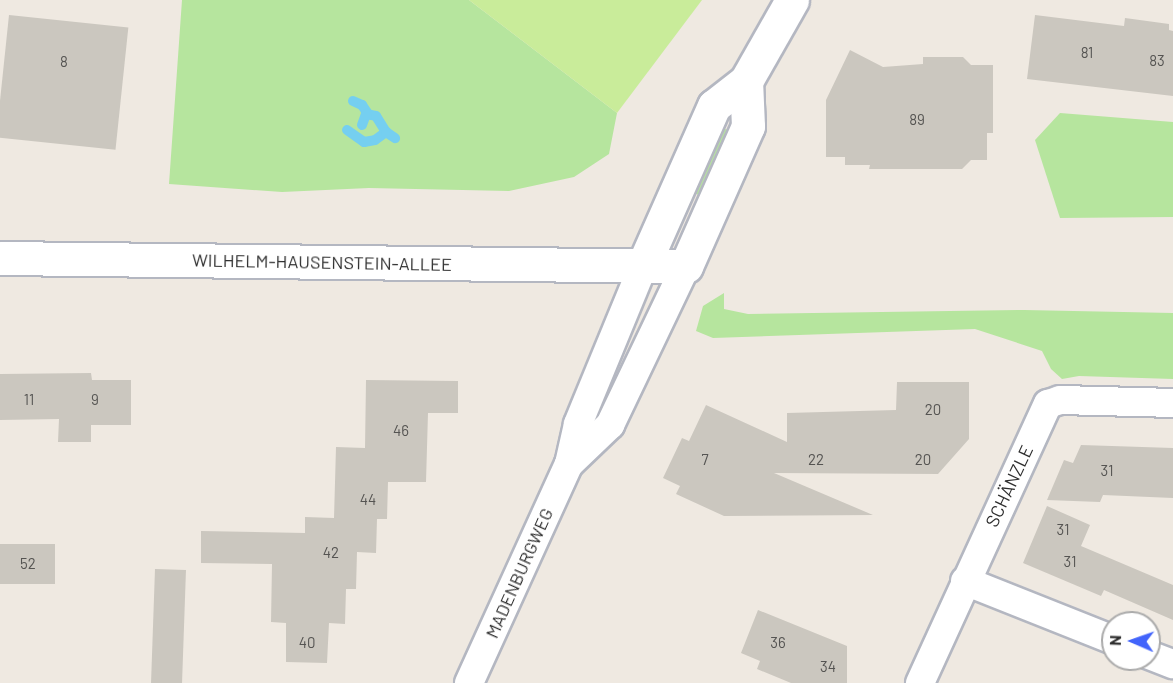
<!DOCTYPE html>
<html>
<head>
<meta charset="utf-8">
<style>
	body { margin:0 }
	#map { position:relative; width:1173px; height:683px; overflow:hidden; background:#efe9e1; font-family:Barlow,sans-serif }
	div>[style] { position:absolute }
	.green>* { inset:0; background:#b6e59e; transform-origin:0 0 }
	.pitch>* { inset:0; background:#c9ec9a }
	.stream>* { height:10px; margin:-5px; padding:0 5px; transform-origin:5px; border-radius:5px; background:#75cff0 }
	.building>* { inset:0; background:#cbc7bf; transform-origin:0 0 }
	.roads { filter:drop-shadow(2px 0 #b4b7c1) drop-shadow(-2px 0 #b4b7c1) drop-shadow(0 2px #b4b7c1) drop-shadow(0 -2px #b4b7c1) }
	.minor>* { height:28px; margin:-14px; padding:0 14px; transform-origin:14px; border-radius:14px; background:#fff }
	.tertiary>* { height:33px; margin:-16.5px; padding:0 16.5px; transform-origin:16.5px; border-radius:16.5px; background:#fff }
	span { translate:-50% -50%; white-space:nowrap; text-align:center; line-height:1.15; -webkit-text-stroke:6px #fff; paint-order:stroke }
	.number-label { font-size:15px; color:#555452 }
	.number-label span { -webkit-text-stroke-width:0 }
	.street-label { font-size:18px; color:#2e2e2e }
	.north { position:absolute; left:1101px; top:611px; width:60px; height:60px; box-sizing:border-box; background:#fff; border:2px solid #ababab; border-radius:50%; rotate:272deg; font-size:16px; font-weight:700; line-height:24px; text-align:center; color:#2e2e2e }
	.north::after { content:''; display:block; margin:auto; width:21px; height:27px; background:#4264fb; clip-path:polygon(50% 0,100% 100%,50% 72%,0 100%) }
</style>
</head>
<body>
<div id="map">
	<div class="green">
		<div style="clip-path:polygon(182px 0,469px 0,617px 113px,609px 154px,574px 177px,509px 191px,369px 188px,282px 192px,169px 184px)"></div>
		<div style="clip-path:polygon(1060px 113px,1173px 122px,1173px 217px,1060px 218px,1035px 140px)"></div>
		<div style="left:717px;top:126px;width:15px;height:71px;rotate:20deg"></div>
		<div style="clip-path:polygon(724px 293px,724px 309px,748px 314px,1024px 310px,1173px 313px,1173px 379px,1079px 376px,1062px 379px,1051px 369px,1042px 351px,975px 329px,713px 338px,696px 331px,703px 306px)"></div>
	</div>
	<div class="pitch">
		<div style="clip-path:polygon(469px 0,702px 0,617px 113px)"></div>
	</div>
	<div class="stream">
		<div style="left:353px;top:101px;width:10px;rotate:24deg"></div>
		<div style="left:362px;top:105px;width:11px;rotate:56deg"></div>
		<div style="left:362px;top:125px;width:12px;rotate:-70deg"></div>
		<div style="left:366px;top:114px;width:10px;rotate:11deg"></div>
		<div style="left:376px;top:116px;width:19px;rotate:58deg"></div>
		<div style="left:347px;top:130px;width:21px;rotate:35deg"></div>
		<div style="left:364px;top:142px;width:11px;rotate:-10deg"></div>
		<div style="left:375px;top:140px;width:14px;rotate:-36deg"></div>
		<div style="left:386px;top:132px;width:11px;rotate:34deg"></div>
	</div>
	<div class="building">
		<div style="left:9px;top:15px;width:120px;height:123px;rotate:6deg"></div>
		<div style="clip-path:polygon(1035px 15px,1124px 26px,1125px 18px,1169px 24px,1169px 30px,1173px 31px,1173px 96px,1027px 79px)"></div>
		<div style="clip-path:polygon(850px 50px,883px 67px,923px 64px,923px 57px,963px 57px,971px 65px,993px 65px,993px 133px,987px 133px,987px 160px,971px 160px,962px 169px,869px 169px,870px 165px,845px 165px,845px 157px,826px 157px,826px 100px)"></div>
		<div style="clip-path:polygon(91px 373px,92px 380px,131px 380px,131px 425px,91px 425px,91px 442px,58px 442px,59px 419px,0 420px,0 374px)"></div>
		<div style="clip-path:polygon(366px 380px,458px 381px,458px 413px,428px 413px,426px 482px,388px 482px,387px 519px,377px 519px,376px 553px,357px 552px,356px 589px,346px 589px,345px 624px,329px 623px,327px 663px,286px 662px,286px 623px,271px 622px,272px 564px,201px 563px,201px 531px,305px 533px,305px 517px,334px 518px,336px 447px,365px 448px)"></div>
		<div style="clip-path:polygon(897px 382px,969px 382px,969px 439px,938px 474px,774px 473px,873px 515px,724px 516px,676px 494px,680px 486px,663px 478px,682px 438px,689px 441px,706px 405px,787px 442px,787px 413px,896px 410px)"></div>
		<div style="clip-path:polygon(1081px 445px,1173px 448px,1173px 498px,1103px 495px,1100px 502px,1047px 500px,1064px 460px,1073px 463px)"></div>
		<div style="clip-path:polygon(1047px 506px,1090px 525px,1081px 546px,1173px 585px,1173px 620px,1104px 590px,1101px 596px,1023px 563px)"></div>
		<div style="left:55px;top:544px;width:40px;height:55px;rotate:90deg"></div>
		<div style="left:155px;top:569px;width:31px;height:114px;rotate:2deg"></div>
		<div style="clip-path:polygon(758px 610px,847px 646px,847px 683px,791px 683px,757px 669px,760px 661px,741px 653px)"></div>
	</div>
	<div class="roads">
		<div class="minor">
			<div style="left:569px;top:464px;width:57px;rotate:-43.6deg"></div>
			<div style="left:610px;top:425px;width:176px;rotate:-64.5deg"></div>
			<div style="left:965px;top:581px;width:159px;rotate:21.7deg"></div>
			<div style="left:1149px;top:655px;width:26px;rotate:21deg"></div>
			<div style="left:469px;top:683px;width:241px;rotate:-65.5deg"></div>
			<div style="left:569px;top:464px;width:41px;rotate:-77.3deg"></div>
			<div style="left:578px;top:424px;width:171px;rotate:-67.6deg"></div>
			<div style="left:920px;top:683px;width:307px;rotate:-65.4deg"></div>
			<div style="left:1048px;top:404px;width:13px;rotate:-18deg"></div>
			<div style="left:1060px;top:400px;width:113px;rotate:1.5deg"></div>
		</div>
		<div class="tertiary">
			<div style="left:0;top:258px;width:686px;rotate:0.67deg"></div>
			<div style="left:686px;top:266px;width:153px;rotate:-66.1deg"></div>
			<div style="left:748px;top:126px;width:45px;rotate:-92.5deg"></div>
			<div style="left:643px;top:266px;width:175px;rotate:-66.1deg"></div>
			<div style="left:714px;top:106px;width:41px;rotate:-38deg"></div>
			<div style="left:746px;top:81px;width:93px;rotate:-60.4deg"></div>
		</div>
	</div>
	<div class="number-label">
		<span style="left:1087px;top:53px">81</span>
		<span style="left:1157px;top:61px">83</span>
		<span style="left:64px;top:62px">8</span>
		<span style="left:917px;top:120px">89</span>
		<span style="left:29px;top:400px">11</span>
		<span style="left:95px;top:400px">9</span>
		<span style="left:933px;top:410px">20</span>
		<span style="left:401px;top:431px">46</span>
		<span style="left:705px;top:460px">7</span>
		<span style="left:816px;top:460px">22</span>
		<span style="left:923px;top:460px">20</span>
		<span style="left:1107px;top:471px">31</span>
		<span style="left:368px;top:500px">44</span>
		<span style="left:1063px;top:530px">31</span>
		<span style="left:331px;top:553px">42</span>
		<span style="left:1070px;top:562px">31</span>
		<span style="left:28px;top:564px">52</span>
		<span style="left:307px;top:643px">40</span>
		<span style="left:778px;top:643px">36</span>
		<span style="left:828px;top:667px">34</span>
	</div>
	<div class="street-label">
		<span style="left:322px;top:262px;rotate:1deg">WILHELM-HAUSENSTEIN-ALLEE</span>
		<span style="left:1009px;top:486px;rotate:-65deg">SCHÄNZLE</span>
		<span style="left:519px;top:573px;rotate:-66deg">MADENBURGWEG</span>
	</div>
	<div class="north">N</div>
</div>
</body>
</html>
